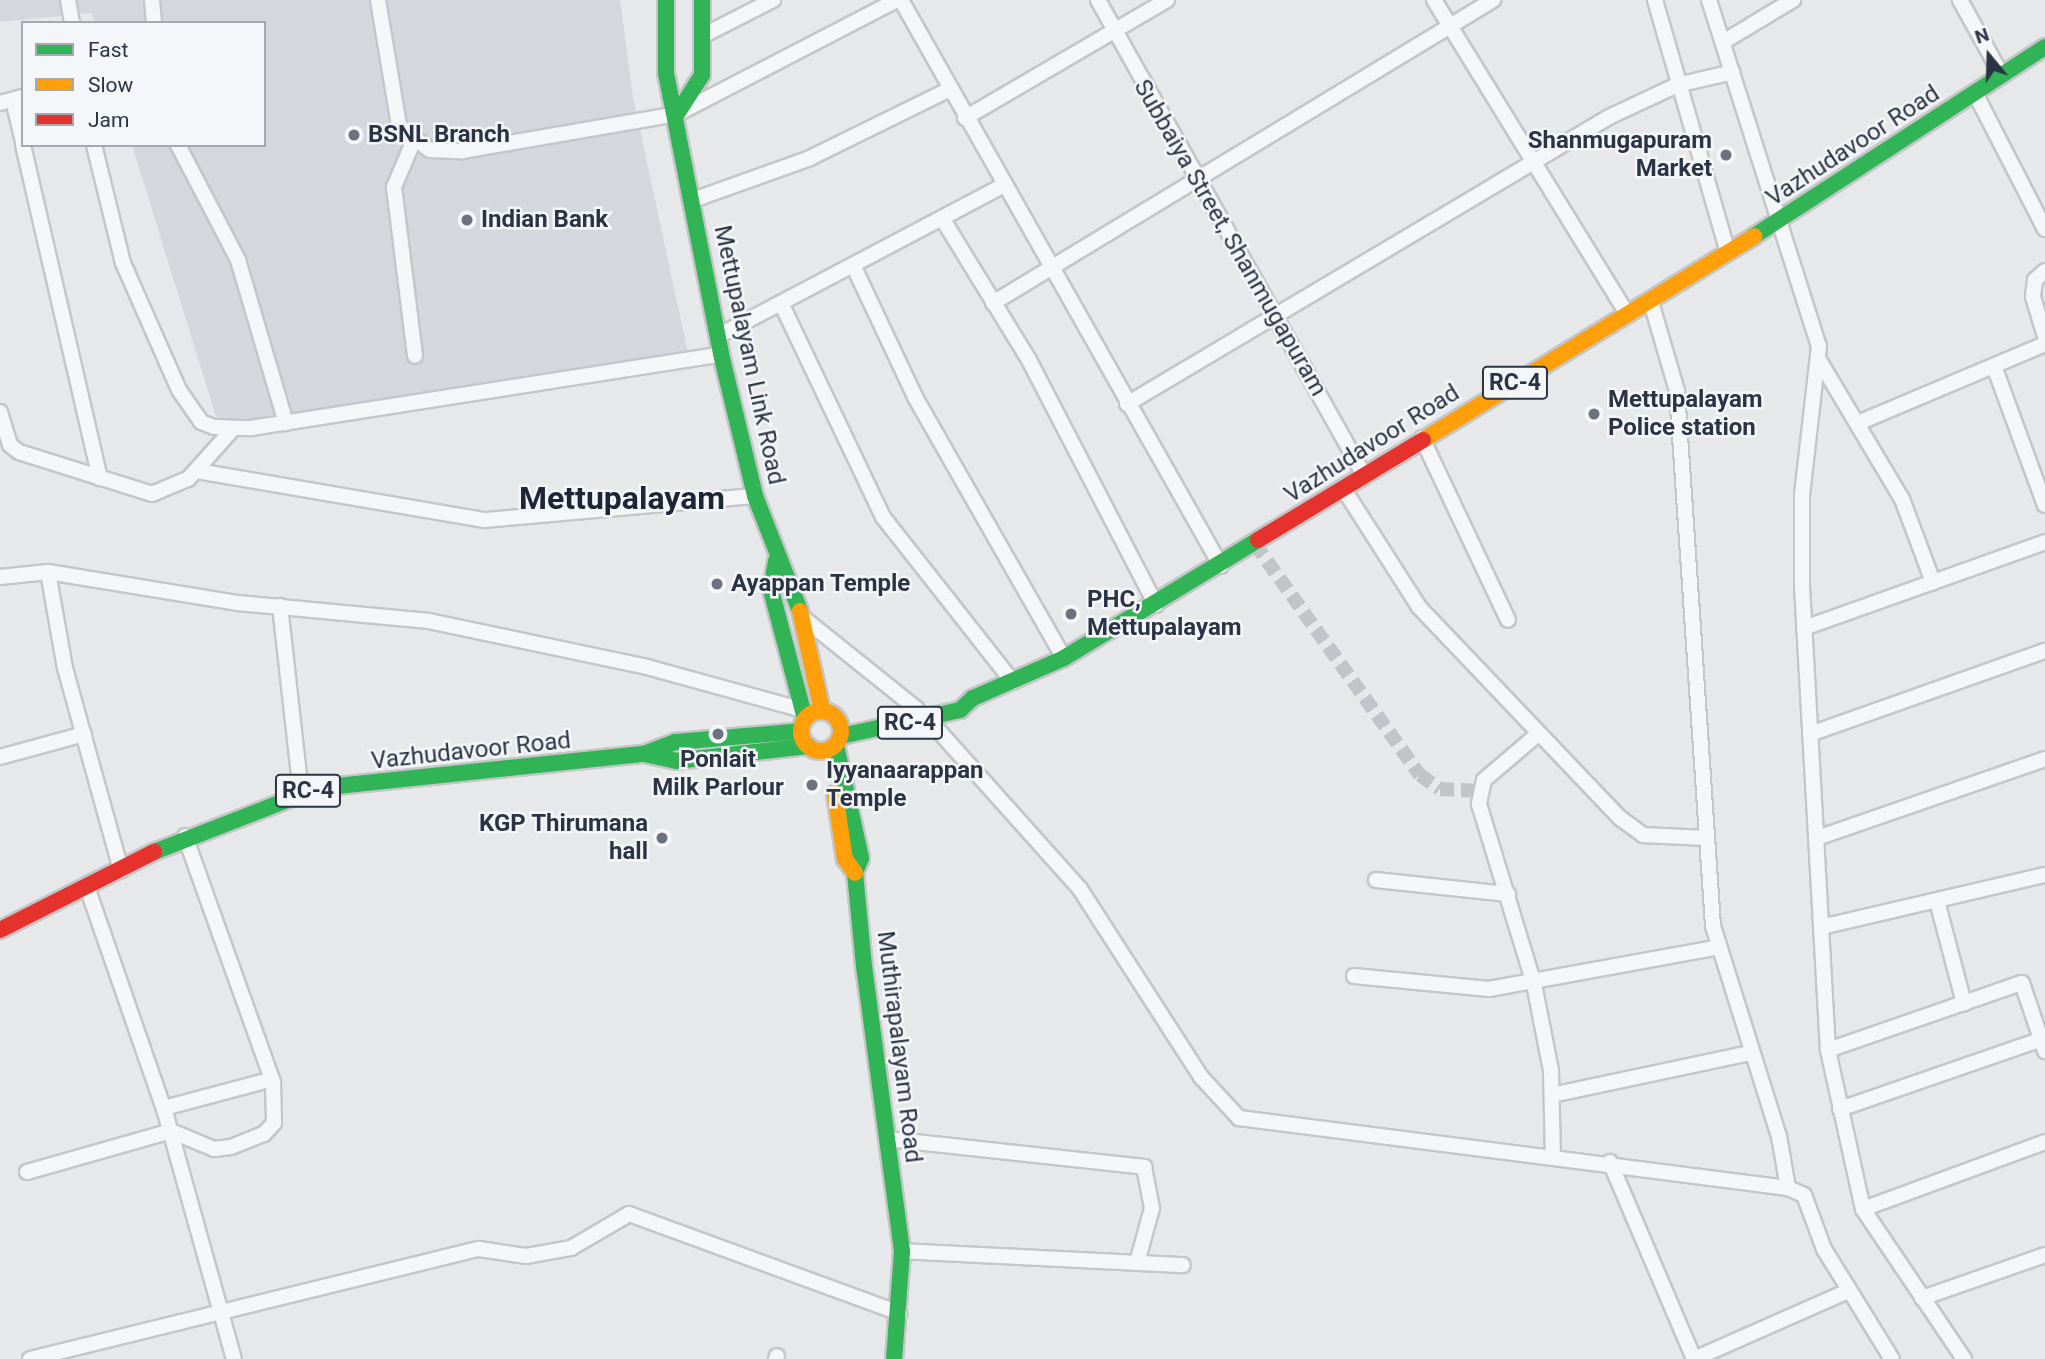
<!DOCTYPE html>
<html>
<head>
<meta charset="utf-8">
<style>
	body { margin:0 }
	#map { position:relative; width:2045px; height:1359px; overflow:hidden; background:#e6e8ea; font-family:Roboto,sans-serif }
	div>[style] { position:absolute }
	.built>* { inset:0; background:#d4d7dd }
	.street-tunnel>* { height:14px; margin-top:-7px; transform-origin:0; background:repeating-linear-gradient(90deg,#c1c4c9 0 14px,transparent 0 21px) }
	.roads { filter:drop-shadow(2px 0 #c4c6c8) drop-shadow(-2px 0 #c4c6c8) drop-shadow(0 2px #c4c6c8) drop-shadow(0 -2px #c4c6c8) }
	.street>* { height:14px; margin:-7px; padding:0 7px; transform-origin:7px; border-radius:7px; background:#f5f6f7 }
	.fast>* { height:16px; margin:-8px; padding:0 8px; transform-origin:8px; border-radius:8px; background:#30b455 }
	.slow>* { height:16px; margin:-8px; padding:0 8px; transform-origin:8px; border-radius:8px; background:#ff9f0a }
	.slow>.ring { margin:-8px; padding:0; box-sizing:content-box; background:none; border:16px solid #ff9f0a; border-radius:50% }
	.jam>* { height:16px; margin:-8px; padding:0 8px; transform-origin:8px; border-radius:8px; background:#e5322d }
	.dots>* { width:19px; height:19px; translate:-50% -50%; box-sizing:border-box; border:4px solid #f4f6f9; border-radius:50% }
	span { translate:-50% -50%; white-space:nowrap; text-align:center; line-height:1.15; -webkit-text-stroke:5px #f4f6f9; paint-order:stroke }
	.shield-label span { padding:2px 5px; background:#f4f6f9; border:2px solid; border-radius:5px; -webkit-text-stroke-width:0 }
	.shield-label { font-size:23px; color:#2b3445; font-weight:700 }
	.poi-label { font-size:24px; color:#2b3445; font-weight:700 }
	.left { translate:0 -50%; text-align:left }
	.right { translate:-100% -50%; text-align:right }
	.street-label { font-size:24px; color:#2b3445 }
	.district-label { font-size:32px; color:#1d2536; font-weight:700 }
	.legend { position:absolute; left:21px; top:21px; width:245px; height:126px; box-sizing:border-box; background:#f4f6f9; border:2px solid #a4a8b1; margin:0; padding:9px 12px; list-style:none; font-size:21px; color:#2b3445 }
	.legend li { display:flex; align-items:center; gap:14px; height:35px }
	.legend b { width:35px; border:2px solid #a4a8b1 }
	.north { position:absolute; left:1954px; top:21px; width:70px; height:70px; -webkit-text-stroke:5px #f4f6f9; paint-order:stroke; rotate:341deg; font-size:19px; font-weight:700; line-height:28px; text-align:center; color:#2b3445 }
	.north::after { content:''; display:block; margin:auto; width:24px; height:32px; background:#2b3445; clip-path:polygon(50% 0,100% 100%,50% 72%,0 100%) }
</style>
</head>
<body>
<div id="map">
	<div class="built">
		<div style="clip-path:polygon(0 0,620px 0,633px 97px,689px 358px,222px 436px,132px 145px,264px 145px,264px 23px,95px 23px,91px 13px,0 22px)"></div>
	</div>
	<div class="street-tunnel">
		<div style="left:1255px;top:544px;width:284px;rotate:54.5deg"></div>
		<div style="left:1420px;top:775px;width:24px;rotate:35deg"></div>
		<div style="left:1440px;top:789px;width:40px;rotate:2.9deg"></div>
	</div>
	<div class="roads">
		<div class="street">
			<div style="left:68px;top:0;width:23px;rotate:80deg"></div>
			<div style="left:152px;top:0;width:23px;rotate:85deg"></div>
			<div style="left:378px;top:0;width:128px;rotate:80.5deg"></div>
			<div style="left:399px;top:126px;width:39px;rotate:38deg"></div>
			<div style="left:430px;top:150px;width:33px;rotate:2deg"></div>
			<div style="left:463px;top:151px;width:217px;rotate:-9.8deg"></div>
			<div style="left:677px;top:114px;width:248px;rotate:-27.4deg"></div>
			<div style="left:901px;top:0;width:650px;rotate:60.52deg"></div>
			<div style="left:1098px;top:0;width:544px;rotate:60.75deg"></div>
			<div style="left:1434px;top:0;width:370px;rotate:58.4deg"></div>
			<div style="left:1655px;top:0;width:263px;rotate:73.9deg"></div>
			<div style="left:1709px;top:0;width:363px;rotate:72.4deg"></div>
			<div style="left:1819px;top:346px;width:150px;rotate:96.5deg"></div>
			<div style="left:1802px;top:495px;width:91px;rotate:90deg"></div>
			<div style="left:1802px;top:586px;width:465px;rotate:86.8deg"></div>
			<div style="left:1828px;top:1050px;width:163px;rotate:77.6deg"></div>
			<div style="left:1863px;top:1209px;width:181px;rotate:56deg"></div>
			<div style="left:1960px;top:0;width:85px;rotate:61deg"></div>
			<div style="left:702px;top:36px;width:80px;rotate:-26.9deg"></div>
			<div style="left:1723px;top:42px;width:82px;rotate:-31deg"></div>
			<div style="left:1975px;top:93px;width:153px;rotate:62.8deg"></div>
			<div style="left:13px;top:100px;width:43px;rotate:76.6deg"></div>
			<div style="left:0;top:103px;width:24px;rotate:-15deg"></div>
			<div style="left:965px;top:118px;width:234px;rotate:-30.3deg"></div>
			<div style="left:413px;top:142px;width:49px;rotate:112.9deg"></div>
			<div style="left:394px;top:187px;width:170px;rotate:82.9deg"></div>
			<div style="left:23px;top:145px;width:342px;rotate:77deg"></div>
			<div style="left:94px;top:145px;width:122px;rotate:76.2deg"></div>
			<div style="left:123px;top:263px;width:139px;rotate:66.2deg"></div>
			<div style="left:179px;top:390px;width:39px;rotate:55deg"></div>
			<div style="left:201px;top:422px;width:14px;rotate:21deg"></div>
			<div style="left:214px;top:427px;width:37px;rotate:2deg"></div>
			<div style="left:251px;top:428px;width:476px;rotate:-8.9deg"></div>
			<div style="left:178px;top:145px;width:130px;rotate:62.4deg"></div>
			<div style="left:238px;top:260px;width:170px;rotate:73.6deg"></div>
			<div style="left:693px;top:200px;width:124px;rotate:-19.7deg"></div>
			<div style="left:810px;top:158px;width:156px;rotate:-26.2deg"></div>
			<div style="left:942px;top:218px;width:167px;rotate:58.5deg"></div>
			<div style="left:1029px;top:360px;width:276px;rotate:62.6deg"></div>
			<div style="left:853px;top:265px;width:146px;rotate:64.8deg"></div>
			<div style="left:915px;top:397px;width:301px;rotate:60.3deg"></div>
			<div style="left:2045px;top:271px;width:13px;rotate:138deg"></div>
			<div style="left:2035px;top:280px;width:17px;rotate:97deg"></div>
			<div style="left:2033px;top:297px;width:41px;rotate:72.9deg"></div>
			<div style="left:1651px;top:302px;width:93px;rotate:73.7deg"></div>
			<div style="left:1677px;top:391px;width:536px;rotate:86.15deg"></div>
			<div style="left:1713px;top:926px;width:220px;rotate:72.6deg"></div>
			<div style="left:1779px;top:1136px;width:53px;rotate:80.2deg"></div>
			<div style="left:781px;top:303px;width:237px;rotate:64.5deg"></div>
			<div style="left:883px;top:517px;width:210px;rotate:51.8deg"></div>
			<div style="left:993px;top:303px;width:585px;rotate:-31.22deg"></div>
			<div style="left:718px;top:336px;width:322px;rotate:-27.8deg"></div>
			<div style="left:1819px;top:360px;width:162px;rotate:59.2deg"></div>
			<div style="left:1902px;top:499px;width:89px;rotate:69.5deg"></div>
			<div style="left:1994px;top:366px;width:148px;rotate:69.9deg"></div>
			<div style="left:1127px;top:404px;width:561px;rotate:-30.77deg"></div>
			<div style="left:1609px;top:117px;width:75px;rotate:-25.2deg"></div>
			<div style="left:1677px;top:85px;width:57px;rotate:-13.1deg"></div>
			<div style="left:0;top:412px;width:34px;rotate:73deg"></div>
			<div style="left:10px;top:445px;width:11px;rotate:38deg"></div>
			<div style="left:19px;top:452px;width:139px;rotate:17.5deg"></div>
			<div style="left:152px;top:494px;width:39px;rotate:-23deg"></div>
			<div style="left:188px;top:479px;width:66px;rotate:-48.1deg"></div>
			<div style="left:1858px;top:423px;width:203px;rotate:-22.9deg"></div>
			<div style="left:1422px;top:438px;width:201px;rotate:64.7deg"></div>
			<div style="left:197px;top:471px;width:292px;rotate:9.7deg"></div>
			<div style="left:485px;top:520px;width:271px;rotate:-5.1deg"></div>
			<div style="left:1343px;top:488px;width:141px;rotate:57.4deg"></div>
			<div style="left:1419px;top:607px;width:291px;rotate:46.4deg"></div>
			<div style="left:1620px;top:818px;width:29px;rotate:36deg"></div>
			<div style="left:1643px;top:835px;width:63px;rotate:2.7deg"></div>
			<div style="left:48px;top:572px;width:97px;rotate:80deg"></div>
			<div style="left:65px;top:668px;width:210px;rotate:74.5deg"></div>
			<div style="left:0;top:577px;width:48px;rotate:-5.9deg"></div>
			<div style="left:48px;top:572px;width:193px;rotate:9.3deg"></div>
			<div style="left:238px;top:603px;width:192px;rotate:5.4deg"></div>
			<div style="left:429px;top:621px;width:223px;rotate:11.9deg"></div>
			<div style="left:647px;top:667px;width:159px;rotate:15.4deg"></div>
			<div style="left:280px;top:606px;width:188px;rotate:83.6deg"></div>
			<div style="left:802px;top:617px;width:147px;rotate:38.7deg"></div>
			<div style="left:1804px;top:628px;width:256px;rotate:-19.6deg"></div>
			<div style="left:928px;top:719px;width:228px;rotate:48.2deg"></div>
			<div style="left:1080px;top:889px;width:224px;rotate:57.2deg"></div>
			<div style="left:1201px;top:1077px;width:56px;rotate:47.2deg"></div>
			<div style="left:1239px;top:1118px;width:553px;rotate:7.27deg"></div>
			<div style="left:1788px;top:1188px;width:17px;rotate:24deg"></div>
			<div style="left:1804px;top:1195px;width:58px;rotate:69.7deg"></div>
			<div style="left:1824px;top:1249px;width:129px;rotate:58.3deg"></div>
			<div style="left:1538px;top:734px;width:71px;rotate:139.6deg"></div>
			<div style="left:1484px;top:780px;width:25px;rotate:102deg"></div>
			<div style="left:1479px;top:804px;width:188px;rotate:73deg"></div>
			<div style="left:1534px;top:984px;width:89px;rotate:78.9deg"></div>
			<div style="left:1551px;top:1071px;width:85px;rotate:88.7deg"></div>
			<div style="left:1810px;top:734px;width:249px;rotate:-19.5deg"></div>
			<div style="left:0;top:757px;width:87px;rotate:-15.3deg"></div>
			<div style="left:1817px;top:838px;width:241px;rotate:-19.1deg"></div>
			<div style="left:1376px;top:880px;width:133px;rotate:6.1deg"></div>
			<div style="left:87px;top:887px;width:238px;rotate:70.9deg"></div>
			<div style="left:165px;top:1112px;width:256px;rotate:74.4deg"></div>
			<div style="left:1937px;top:901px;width:106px;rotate:75.2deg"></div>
			<div style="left:1821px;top:927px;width:230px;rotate:-13.1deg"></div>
			<div style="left:1354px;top:976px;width:136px;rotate:5.5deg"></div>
			<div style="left:1489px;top:989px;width:234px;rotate:-10.3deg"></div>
			<div style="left:1828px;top:1050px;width:205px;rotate:-19.1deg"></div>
			<div style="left:2022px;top:983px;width:72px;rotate:71.3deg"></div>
			<div style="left:1552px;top:1095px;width:202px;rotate:-12deg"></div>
			<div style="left:164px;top:1108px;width:101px;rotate:-14.9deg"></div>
			<div style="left:1840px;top:1109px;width:217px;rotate:-19.1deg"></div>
			<div style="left:888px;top:1139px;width:258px;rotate:6.2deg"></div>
			<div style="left:1144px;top:1167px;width:42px;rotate:79deg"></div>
			<div style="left:1152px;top:1208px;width:57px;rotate:105.3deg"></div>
			<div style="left:1610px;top:1162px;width:214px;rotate:66.9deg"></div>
			<div style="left:27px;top:1172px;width:150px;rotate:-15.9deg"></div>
			<div style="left:171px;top:1131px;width:47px;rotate:22.7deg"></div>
			<div style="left:214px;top:1149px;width:17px;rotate:-7deg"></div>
			<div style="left:231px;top:1147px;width:35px;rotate:-22deg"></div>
			<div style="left:264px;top:1134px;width:15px;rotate:-48deg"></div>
			<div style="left:274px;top:1123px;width:41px;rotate:-91.4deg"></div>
			<div style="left:273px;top:1082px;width:261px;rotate:-109.7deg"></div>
			<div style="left:1863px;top:1209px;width:194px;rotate:-20.2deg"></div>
			<div style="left:902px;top:1251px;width:281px;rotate:2.9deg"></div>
			<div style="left:1922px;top:1298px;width:130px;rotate:-19.3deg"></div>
			<div style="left:30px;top:1359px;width:462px;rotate:-13.8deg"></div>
			<div style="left:479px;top:1249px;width:48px;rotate:8.5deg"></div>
			<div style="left:526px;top:1256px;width:46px;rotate:-10.1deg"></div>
			<div style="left:571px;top:1248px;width:67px;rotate:-30.4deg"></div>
			<div style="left:629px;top:1214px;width:288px;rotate:20.1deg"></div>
			<div style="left:776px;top:1359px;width:3px;rotate:-72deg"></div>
			<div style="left:1694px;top:1359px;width:168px;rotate:-23.8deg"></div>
		</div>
		<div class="fast">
			<div style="left:666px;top:0;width:73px;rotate:90deg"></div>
			<div style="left:666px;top:73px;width:286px;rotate:78.9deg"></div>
			<div style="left:721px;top:354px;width:146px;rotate:76.5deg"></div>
			<div style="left:755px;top:496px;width:123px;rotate:68.6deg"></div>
			<div style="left:677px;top:114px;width:46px;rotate:-57.3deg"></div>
			<div style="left:702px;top:75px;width:75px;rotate:-90deg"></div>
			<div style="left:1754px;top:236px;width:347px;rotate:-33deg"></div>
			<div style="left:776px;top:561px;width:29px;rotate:100deg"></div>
			<div style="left:771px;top:590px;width:133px;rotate:75.2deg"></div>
			<div style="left:841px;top:736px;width:122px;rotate:-12.3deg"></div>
			<div style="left:960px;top:710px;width:18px;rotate:-43deg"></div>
			<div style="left:973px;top:698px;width:99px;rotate:-23.7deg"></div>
			<div style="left:1064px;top:658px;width:227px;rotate:-31.3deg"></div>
			<div style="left:836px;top:745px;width:116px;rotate:77.5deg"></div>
			<div style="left:861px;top:858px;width:16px;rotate:112deg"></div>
			<div style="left:855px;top:873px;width:93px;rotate:84.5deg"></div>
			<div style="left:864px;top:966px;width:288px;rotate:82.4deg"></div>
			<div style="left:902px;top:1251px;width:108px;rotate:94.2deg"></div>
			<div style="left:644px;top:754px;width:34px;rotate:-21deg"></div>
			<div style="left:676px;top:742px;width:125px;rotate:-5deg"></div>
			<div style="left:154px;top:852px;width:176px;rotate:-21.3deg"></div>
			<div style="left:318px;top:788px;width:328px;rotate:-6deg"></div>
			<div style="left:644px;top:754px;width:33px;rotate:12deg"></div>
			<div style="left:676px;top:761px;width:133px;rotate:-6.5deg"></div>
		</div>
		<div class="slow">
			<div style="left:1423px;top:440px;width:389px;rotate:-31.6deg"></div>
			<div style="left:800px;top:611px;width:101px;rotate:77.5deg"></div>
			<div class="ring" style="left:801px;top:711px;width:24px;height:24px"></div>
			<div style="left:835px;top:794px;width:66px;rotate:81.3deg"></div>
			<div style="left:845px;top:859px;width:17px;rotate:54deg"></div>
		</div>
		<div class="jam">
			<div style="left:1258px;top:540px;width:193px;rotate:-31.2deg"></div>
			<div style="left:0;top:930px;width:173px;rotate:-26.9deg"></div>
		</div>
	</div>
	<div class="dots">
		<div style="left:354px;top:135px;background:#6c737f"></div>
		<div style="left:1726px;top:155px;background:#6c737f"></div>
		<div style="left:467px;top:220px;background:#6c737f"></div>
		<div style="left:1594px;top:414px;background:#6c737f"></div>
		<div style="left:717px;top:584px;background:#6c737f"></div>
		<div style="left:1071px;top:614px;background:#6c737f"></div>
		<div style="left:718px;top:734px;background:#6c737f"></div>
		<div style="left:812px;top:785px;background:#6c737f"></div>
		<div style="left:662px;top:838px;background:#6c737f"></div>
	</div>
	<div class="shield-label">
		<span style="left:1515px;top:383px">RC-4</span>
		<span style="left:910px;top:723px">RC-4</span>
		<span style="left:308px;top:791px">RC-4</span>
	</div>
	<div class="poi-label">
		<span class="left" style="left:368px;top:135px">BSNL Branch</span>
		<span class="right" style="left:1712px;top:155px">Shanmugapuram<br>Market</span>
		<span class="left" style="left:481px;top:220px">Indian Bank</span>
		<span class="left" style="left:1608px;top:414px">Mettupalayam<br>Police station</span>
		<span class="left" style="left:731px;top:584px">Ayappan Temple</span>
		<span class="left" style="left:1087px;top:614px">PHC,<br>Mettupalayam</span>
		<span style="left:718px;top:774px">Ponlait<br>Milk Parlour</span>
		<span class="left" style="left:826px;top:785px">Iyyanaarappan<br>Temple</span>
		<span class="right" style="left:648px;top:838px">KGP Thirumana<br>hall</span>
	</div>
	<div class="street-label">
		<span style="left:1853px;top:146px;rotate:-33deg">Vazhudavoor Road</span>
		<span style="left:1230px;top:238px;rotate:60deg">Subbaiya Street, Shanmugapuram</span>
		<span style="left:749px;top:355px;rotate:78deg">Mettupalayam Link Road</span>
		<span style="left:1372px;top:444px;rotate:-32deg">Vazhudavoor Road</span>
		<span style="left:471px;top:751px;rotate:-6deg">Vazhudavoor Road</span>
		<span style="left:899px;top:1047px;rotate:83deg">Muthirapalayam Road</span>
	</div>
	<div class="district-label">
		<span style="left:622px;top:498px">Mettupalayam</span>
	</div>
	<ul class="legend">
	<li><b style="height:9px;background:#30b455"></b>Fast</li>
	<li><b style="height:9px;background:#ff9f0a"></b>Slow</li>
	<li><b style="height:9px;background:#e5322d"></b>Jam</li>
	</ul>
	<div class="north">N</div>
</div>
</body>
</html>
